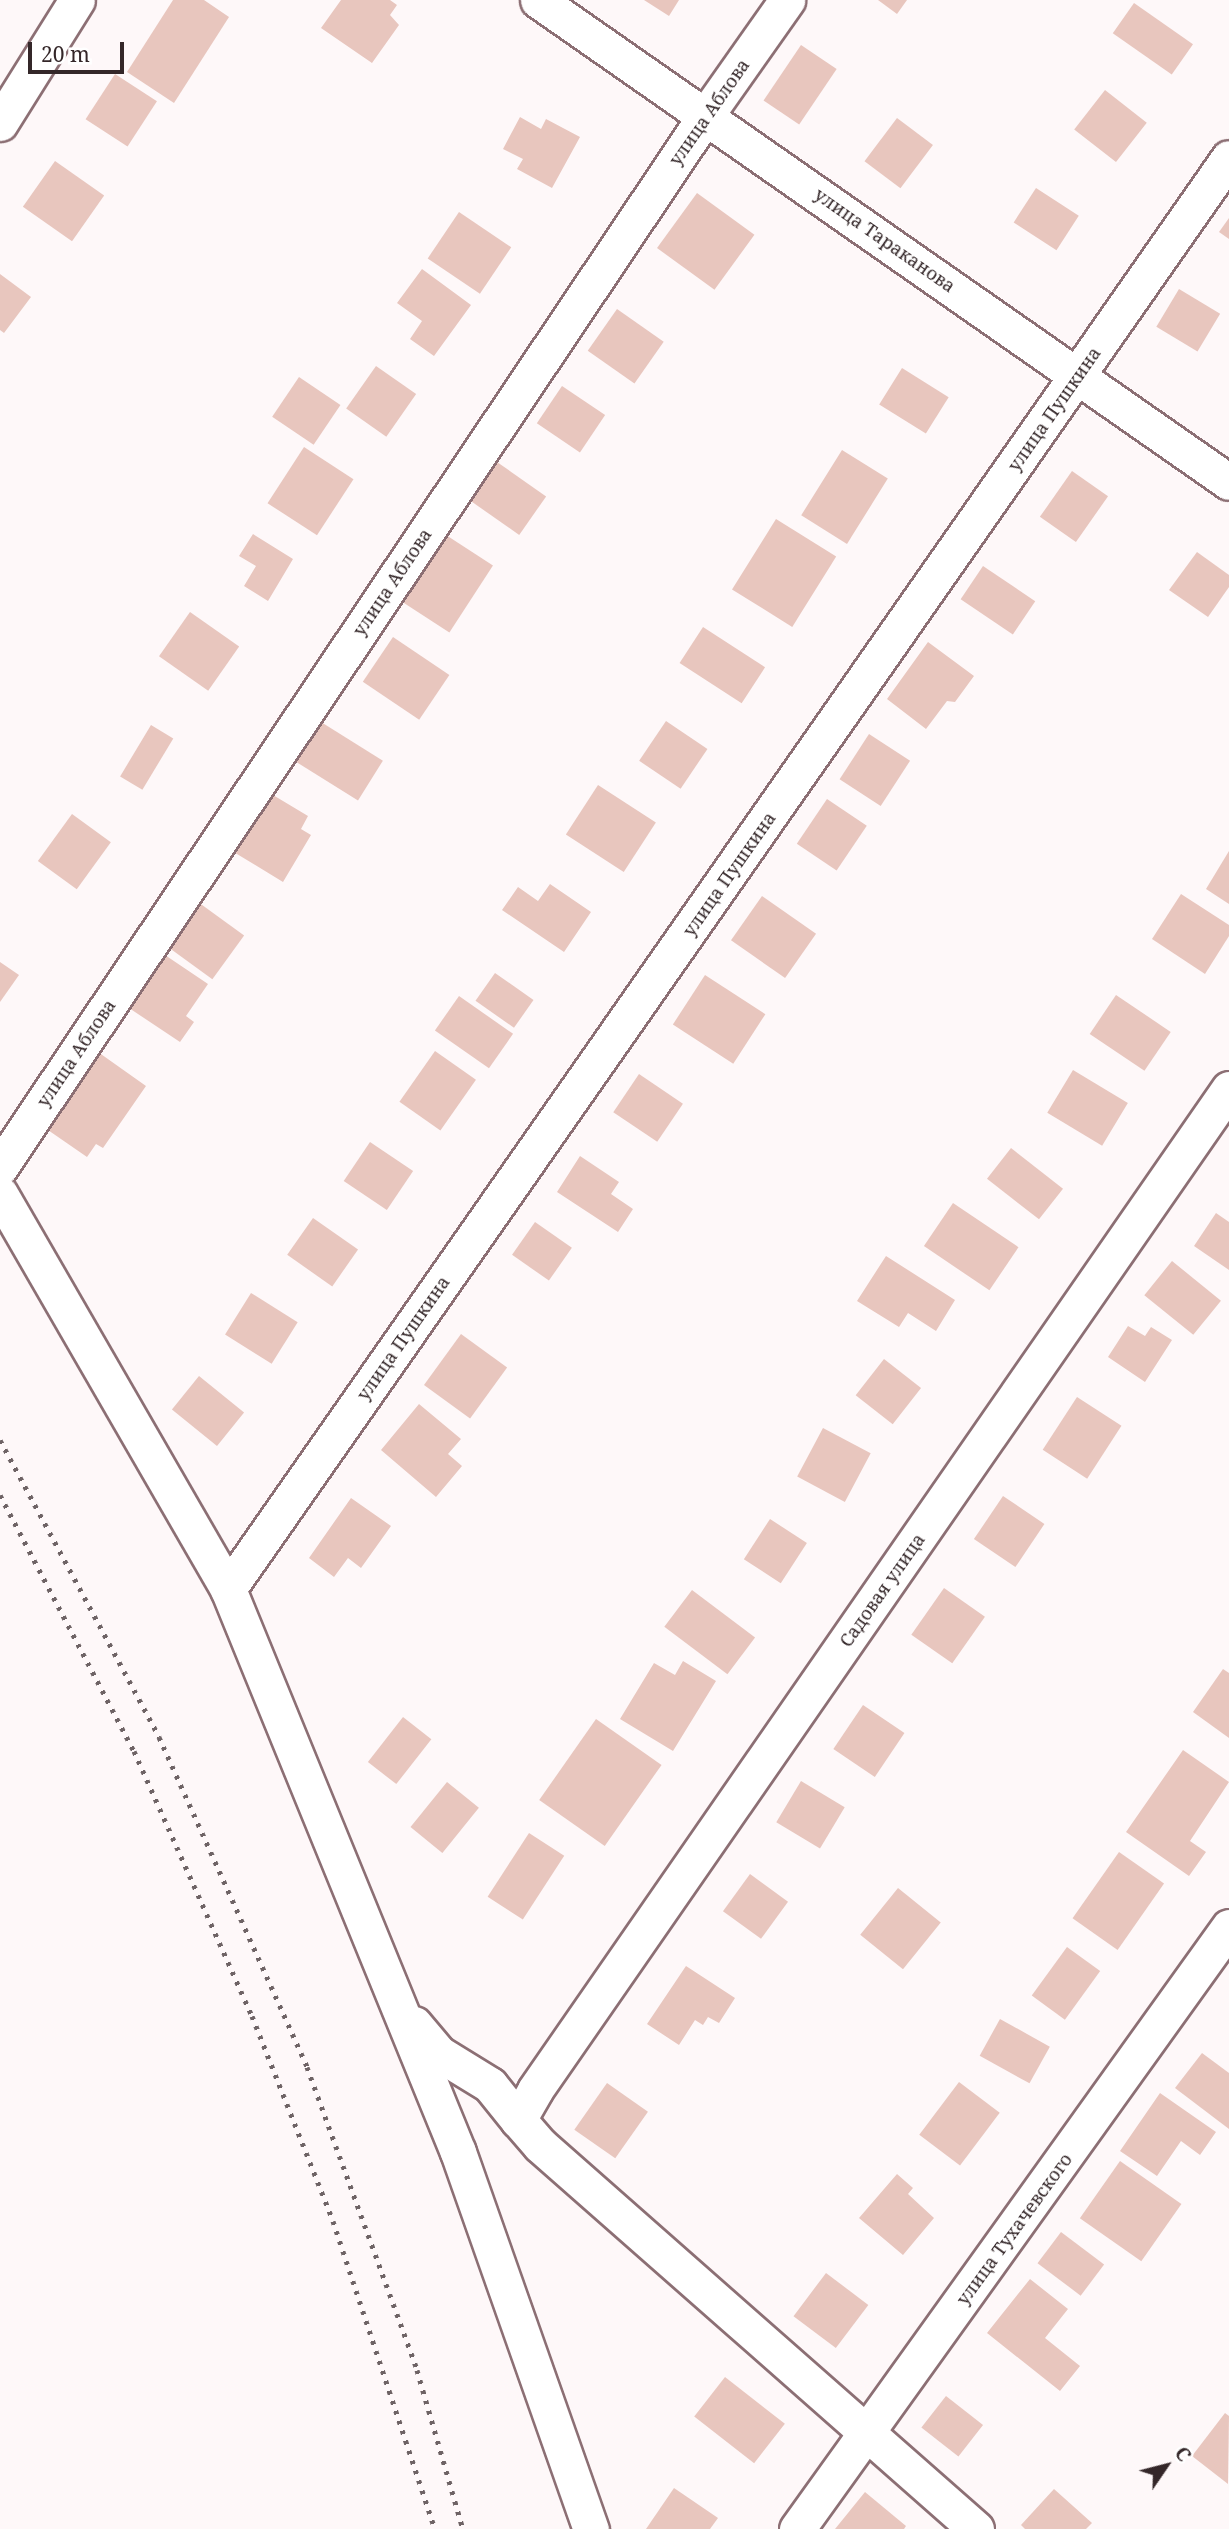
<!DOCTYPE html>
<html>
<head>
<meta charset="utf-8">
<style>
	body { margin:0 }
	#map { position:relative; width:1229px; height:2529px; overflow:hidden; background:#fef8f9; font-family:"Noto Serif",serif }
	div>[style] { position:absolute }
	.building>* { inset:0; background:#e8c6be; transform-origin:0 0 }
	.roads { filter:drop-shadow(2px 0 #8c6f74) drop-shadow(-2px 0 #8c6f74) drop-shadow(0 2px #8c6f74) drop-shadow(0 -2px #8c6f74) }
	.minor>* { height:35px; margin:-17.5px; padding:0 17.5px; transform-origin:17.5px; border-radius:17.5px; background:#fff }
	.rail>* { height:5px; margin-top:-2.5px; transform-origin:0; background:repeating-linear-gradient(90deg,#6e6365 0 3.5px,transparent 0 10.5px) }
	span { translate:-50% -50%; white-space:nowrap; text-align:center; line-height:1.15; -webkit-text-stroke:6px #fff; paint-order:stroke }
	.street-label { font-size:18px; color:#342729 }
	.north { position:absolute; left:1131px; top:2431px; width:70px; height:70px; -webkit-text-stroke:5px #fff; paint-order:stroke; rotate:55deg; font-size:19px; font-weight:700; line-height:28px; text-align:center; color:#342729 }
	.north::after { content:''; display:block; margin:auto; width:24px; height:32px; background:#342729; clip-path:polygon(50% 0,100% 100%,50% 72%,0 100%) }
	.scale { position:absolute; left:28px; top:42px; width:96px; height:32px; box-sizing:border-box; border:4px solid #342729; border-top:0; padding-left:9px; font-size:21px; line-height:24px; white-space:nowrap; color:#342729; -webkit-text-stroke:5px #fff; paint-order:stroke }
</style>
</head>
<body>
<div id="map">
	<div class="building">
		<div style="clip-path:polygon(173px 0,204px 0,229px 17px,174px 103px,127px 72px)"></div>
		<div style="clip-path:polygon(341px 0,390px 0,397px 5px,390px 15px,399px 25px,372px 63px,321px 28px)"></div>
		<div style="clip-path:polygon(644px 0,679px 0,669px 16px)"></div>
		<div style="clip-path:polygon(878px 0,907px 0,897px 14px)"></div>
		<div style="left:1134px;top:3px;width:72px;height:37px;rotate:35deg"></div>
		<div style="left:801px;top:45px;width:43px;height:67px;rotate:34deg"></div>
		<div style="left:115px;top:74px;width:50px;height:54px;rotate:33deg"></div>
		<div style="left:1105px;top:90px;width:53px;height:50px;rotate:38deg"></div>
		<div style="clip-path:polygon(520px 117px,541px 129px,546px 119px,580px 137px,552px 188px,517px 169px,523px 159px,503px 149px)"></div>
		<div style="left:897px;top:118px;width:45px;height:54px;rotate:37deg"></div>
		<div style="left:55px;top:161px;width:60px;height:56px;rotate:35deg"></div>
		<div style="left:1036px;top:188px;width:51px;height:41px;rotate:33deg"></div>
		<div style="left:697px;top:193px;width:71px;height:68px;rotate:36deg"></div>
		<div style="left:459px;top:212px;width:63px;height:56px;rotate:34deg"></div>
		<div style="clip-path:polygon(1229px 218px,1229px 239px,1219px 232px)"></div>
		<div style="clip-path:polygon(422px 269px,471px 305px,434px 356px,410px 339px,422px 321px,397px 303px)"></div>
		<div style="clip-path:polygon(0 274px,31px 297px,4px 333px,0 330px)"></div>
		<div style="left:1179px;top:289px;width:48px;height:44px;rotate:31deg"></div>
		<div style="left:617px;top:309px;width:57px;height:51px;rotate:35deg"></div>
		<div style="left:376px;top:366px;width:49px;height:52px;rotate:35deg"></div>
		<div style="left:902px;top:368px;width:55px;height:43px;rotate:32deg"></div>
		<div style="left:299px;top:377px;width:50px;height:48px;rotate:34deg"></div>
		<div style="left:562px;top:386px;width:52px;height:45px;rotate:34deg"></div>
		<div style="left:304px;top:447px;width:59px;height:67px;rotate:33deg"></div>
		<div style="left:842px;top:450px;width:54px;height:77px;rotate:32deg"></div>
		<div style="left:497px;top:462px;width:60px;height:47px;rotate:35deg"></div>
		<div style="left:1072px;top:471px;width:44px;height:56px;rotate:35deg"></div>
		<div style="left:776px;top:519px;width:71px;height:83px;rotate:32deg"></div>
		<div style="clip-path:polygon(253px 534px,293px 559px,268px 601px,244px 586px,256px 566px,239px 556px)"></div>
		<div style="left:446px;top:535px;width:56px;height:80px;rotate:33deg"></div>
		<div style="clip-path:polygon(1197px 552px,1229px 575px,1229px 587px,1208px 617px,1169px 590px)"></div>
		<div style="left:983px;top:566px;width:63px;height:40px;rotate:34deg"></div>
		<div style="left:190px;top:612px;width:60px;height:54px;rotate:35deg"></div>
		<div style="left:703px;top:627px;width:74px;height:43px;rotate:33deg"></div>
		<div style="left:393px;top:637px;width:68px;height:54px;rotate:34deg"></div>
		<div style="clip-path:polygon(928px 642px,974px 676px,955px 702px,947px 701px,926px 729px,887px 699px)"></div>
		<div style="left:666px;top:721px;width:50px;height:48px;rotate:34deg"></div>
		<div style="left:321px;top:722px;width:73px;height:47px;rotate:32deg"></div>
		<div style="left:151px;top:725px;width:26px;height:60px;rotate:31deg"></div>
		<div style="left:869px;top:734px;width:49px;height:54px;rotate:33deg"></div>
		<div style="left:598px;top:785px;width:69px;height:59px;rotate:33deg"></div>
		<div style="clip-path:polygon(268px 792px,308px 816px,301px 829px,311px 835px,283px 882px,232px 851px)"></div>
		<div style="left:827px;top:799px;width:48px;height:54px;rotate:34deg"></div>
		<div style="left:72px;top:814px;width:48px;height:58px;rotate:36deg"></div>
		<div style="clip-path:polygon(1229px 851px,1229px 904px,1206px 889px)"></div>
		<div style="clip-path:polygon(550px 884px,591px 912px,564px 952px,502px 910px,518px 887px,538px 901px)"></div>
		<div style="clip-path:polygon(1181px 894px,1229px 925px,1229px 936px,1205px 974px,1152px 939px)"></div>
		<div style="left:762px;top:896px;width:66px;height:54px;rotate:35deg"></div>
		<div style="left:198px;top:902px;width:57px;height:54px;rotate:36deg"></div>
		<div style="clip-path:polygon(162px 953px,208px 984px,186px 1016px,194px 1022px,180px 1042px,126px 1006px)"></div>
		<div style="clip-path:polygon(0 962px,19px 975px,0 1002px)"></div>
		<div style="left:495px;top:973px;width:47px;height:34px;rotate:35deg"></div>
		<div style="left:705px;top:975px;width:72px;height:59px;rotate:33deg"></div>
		<div style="left:1116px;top:995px;width:66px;height:47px;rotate:34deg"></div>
		<div style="left:459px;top:996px;width:66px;height:42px;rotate:35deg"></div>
		<div style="left:435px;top:1051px;width:50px;height:62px;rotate:35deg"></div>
		<div style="clip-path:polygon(98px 1052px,146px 1086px,103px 1148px,96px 1144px,87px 1157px,45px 1128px)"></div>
		<div style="left:1073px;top:1070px;width:64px;height:50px;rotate:31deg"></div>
		<div style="left:639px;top:1074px;width:53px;height:46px;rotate:34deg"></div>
		<div style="left:370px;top:1142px;width:52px;height:47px;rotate:34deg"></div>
		<div style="left:1011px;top:1148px;width:66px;height:39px;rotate:38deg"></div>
		<div style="clip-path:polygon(580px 1156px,619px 1182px,611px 1194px,633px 1209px,618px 1232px,557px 1192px)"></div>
		<div style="left:953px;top:1203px;width:79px;height:52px;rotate:34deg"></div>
		<div style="clip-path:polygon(1216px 1213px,1229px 1222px,1229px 1270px,1194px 1246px)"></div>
		<div style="left:313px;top:1218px;width:55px;height:45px;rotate:35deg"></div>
		<div style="left:535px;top:1222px;width:45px;height:40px;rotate:35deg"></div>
		<div style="clip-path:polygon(886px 1256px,955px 1300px,936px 1331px,908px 1313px,899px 1327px,857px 1301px)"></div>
		<div style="left:1172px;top:1261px;width:63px;height:44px;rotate:39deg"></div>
		<div style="left:251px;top:1293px;width:55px;height:49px;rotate:32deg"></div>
		<div style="clip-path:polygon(1128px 1326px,1145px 1336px,1151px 1327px,1172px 1340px,1145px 1382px,1108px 1357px)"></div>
		<div style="left:461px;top:1334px;width:57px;height:63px;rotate:36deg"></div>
		<div style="left:884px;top:1359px;width:47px;height:46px;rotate:38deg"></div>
		<div style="left:199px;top:1376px;width:58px;height:43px;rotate:39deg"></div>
		<div style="left:1077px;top:1397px;width:53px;height:63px;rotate:33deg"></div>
		<div style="clip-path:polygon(419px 1404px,461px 1439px,448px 1454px,462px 1466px,436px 1497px,381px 1450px)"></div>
		<div style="left:823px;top:1428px;width:54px;height:55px;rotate:28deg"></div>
		<div style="left:1003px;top:1496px;width:50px;height:52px;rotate:34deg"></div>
		<div style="clip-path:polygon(351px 1498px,391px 1526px,361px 1568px,348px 1558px,334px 1577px,309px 1558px)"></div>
		<div style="left:770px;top:1519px;width:44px;height:48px;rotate:33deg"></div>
		<div style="left:944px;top:1588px;width:50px;height:57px;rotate:35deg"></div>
		<div style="left:692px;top:1590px;width:79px;height:46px;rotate:37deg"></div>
		<div style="clip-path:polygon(683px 1661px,716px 1681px,673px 1751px,620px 1719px,654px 1663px,675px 1675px)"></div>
		<div style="clip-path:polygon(1223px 1669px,1229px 1673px,1229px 1738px,1193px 1712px)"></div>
		<div style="left:863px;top:1705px;width:50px;height:53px;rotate:34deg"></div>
		<div style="left:403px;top:1717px;width:36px;height:57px;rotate:38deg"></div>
		<div style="left:596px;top:1719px;width:80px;height:99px;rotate:35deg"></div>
		<div style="clip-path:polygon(1183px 1750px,1229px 1782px,1190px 1841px,1206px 1852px,1189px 1876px,1126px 1832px)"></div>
		<div style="left:801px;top:1781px;width:51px;height:48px;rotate:31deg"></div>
		<div style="left:447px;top:1782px;width:41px;height:58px;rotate:39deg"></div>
		<div style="left:529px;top:1833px;width:42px;height:76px;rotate:33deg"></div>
		<div style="left:1119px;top:1852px;width:55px;height:81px;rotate:35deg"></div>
		<div style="left:750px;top:1874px;width:47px;height:46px;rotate:36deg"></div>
		<div style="left:898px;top:1888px;width:55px;height:60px;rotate:39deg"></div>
		<div style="left:1067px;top:1947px;width:41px;height:60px;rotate:36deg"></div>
		<div style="clip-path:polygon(686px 1966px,735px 1998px,719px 2023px,708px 2017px,703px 2025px,695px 2020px,679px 2045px,647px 2024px)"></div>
		<div style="left:1000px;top:2019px;width:57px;height:42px;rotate:29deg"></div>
		<div style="clip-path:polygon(1202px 2053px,1229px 2073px,1229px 2129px,1175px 2088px)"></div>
		<div style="left:959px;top:2082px;width:51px;height:66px;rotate:37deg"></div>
		<div style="left:607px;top:2083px;width:50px;height:57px;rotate:35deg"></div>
		<div style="clip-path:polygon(1160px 2093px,1216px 2132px,1200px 2155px,1181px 2141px,1157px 2176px,1120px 2151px)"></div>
		<div style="left:1120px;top:2161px;width:75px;height:70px;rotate:35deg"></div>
		<div style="clip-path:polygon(897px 2174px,913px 2188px,908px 2194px,934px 2218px,903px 2255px,859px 2218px)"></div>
		<div style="left:1061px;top:2232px;width:54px;height:39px;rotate:37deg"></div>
		<div style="left:826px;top:2273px;width:53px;height:54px;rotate:37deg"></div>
		<div style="clip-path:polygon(1030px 2279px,1068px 2309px,1045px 2338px,1080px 2366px,1060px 2391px,987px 2333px)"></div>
		<div style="left:725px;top:2377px;width:76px;height:50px;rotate:38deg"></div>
		<div style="left:946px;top:2396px;width:47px;height:40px;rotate:38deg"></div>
		<div style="clip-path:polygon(1225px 2413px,1229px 2416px,1228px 2484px,1192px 2456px)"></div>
		<div style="clip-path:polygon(674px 2488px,718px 2518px,710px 2529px,646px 2529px)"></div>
		<div style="clip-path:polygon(1054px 2489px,1092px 2523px,1086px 2529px,1025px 2529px,1021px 2525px)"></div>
		<div style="clip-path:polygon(865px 2492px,906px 2526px,904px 2529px,835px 2529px)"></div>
	</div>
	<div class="roads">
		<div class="minor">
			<div style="left:538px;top:0;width:842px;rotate:34.9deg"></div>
			<div style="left:0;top:123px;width:145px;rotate:-58deg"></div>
			<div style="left:0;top:1167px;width:1267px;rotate:-56.13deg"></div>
			<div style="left:706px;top:115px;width:141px;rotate:-54.8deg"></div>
			<div style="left:0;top:1194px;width:456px;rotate:60deg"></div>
			<div style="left:228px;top:1589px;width:608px;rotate:67.78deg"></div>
			<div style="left:458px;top:2152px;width:400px;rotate:70.6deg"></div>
			<div style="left:228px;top:1589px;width:1746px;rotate:-55.03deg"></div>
			<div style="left:414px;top:2024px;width:38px;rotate:50deg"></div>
			<div style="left:438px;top:2053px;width:61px;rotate:31.6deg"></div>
			<div style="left:490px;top:2085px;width:45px;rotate:51.3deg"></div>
			<div style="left:797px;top:2529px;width:741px;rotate:-54.34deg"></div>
			<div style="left:976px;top:2529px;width:581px;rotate:-138.63deg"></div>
			<div style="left:540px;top:2145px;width:33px;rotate:-131deg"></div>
			<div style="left:518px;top:2120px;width:34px;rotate:-60deg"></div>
			<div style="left:535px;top:2090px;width:1218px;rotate:-55.27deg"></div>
		</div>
	</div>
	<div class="rail">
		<div style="left:0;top:1440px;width:337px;rotate:61.8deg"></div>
		<div style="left:159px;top:1737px;width:362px;rotate:65.8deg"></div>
		<div style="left:307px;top:2067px;width:322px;rotate:70deg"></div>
		<div style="left:417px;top:2370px;width:166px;rotate:73.9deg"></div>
		<div style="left:0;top:1495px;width:289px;rotate:62.4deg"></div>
		<div style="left:134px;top:1751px;width:290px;rotate:66deg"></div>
		<div style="left:252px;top:2016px;width:220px;rotate:68.4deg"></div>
		<div style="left:333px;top:2221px;width:324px;rotate:71.7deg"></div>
	</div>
	<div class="street-label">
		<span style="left:709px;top:112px;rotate:-55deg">улица Аблова</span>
		<span style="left:885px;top:240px;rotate:35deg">улица Тараканова</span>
		<span style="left:1054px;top:409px;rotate:-55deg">улица Пушкина</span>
		<span style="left:392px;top:582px;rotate:-56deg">улица Аблова</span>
		<span style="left:729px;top:874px;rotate:-55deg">улица Пушкина</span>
		<span style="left:76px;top:1053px;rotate:-56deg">улица Аблова</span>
		<span style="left:403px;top:1338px;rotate:-55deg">улица Пушкина</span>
		<span style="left:882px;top:1590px;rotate:-55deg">Садовая улица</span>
		<span style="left:1014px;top:2229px;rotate:-54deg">улица Тухачевского</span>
	</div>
	<div class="north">С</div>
	<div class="scale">20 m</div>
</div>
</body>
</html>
